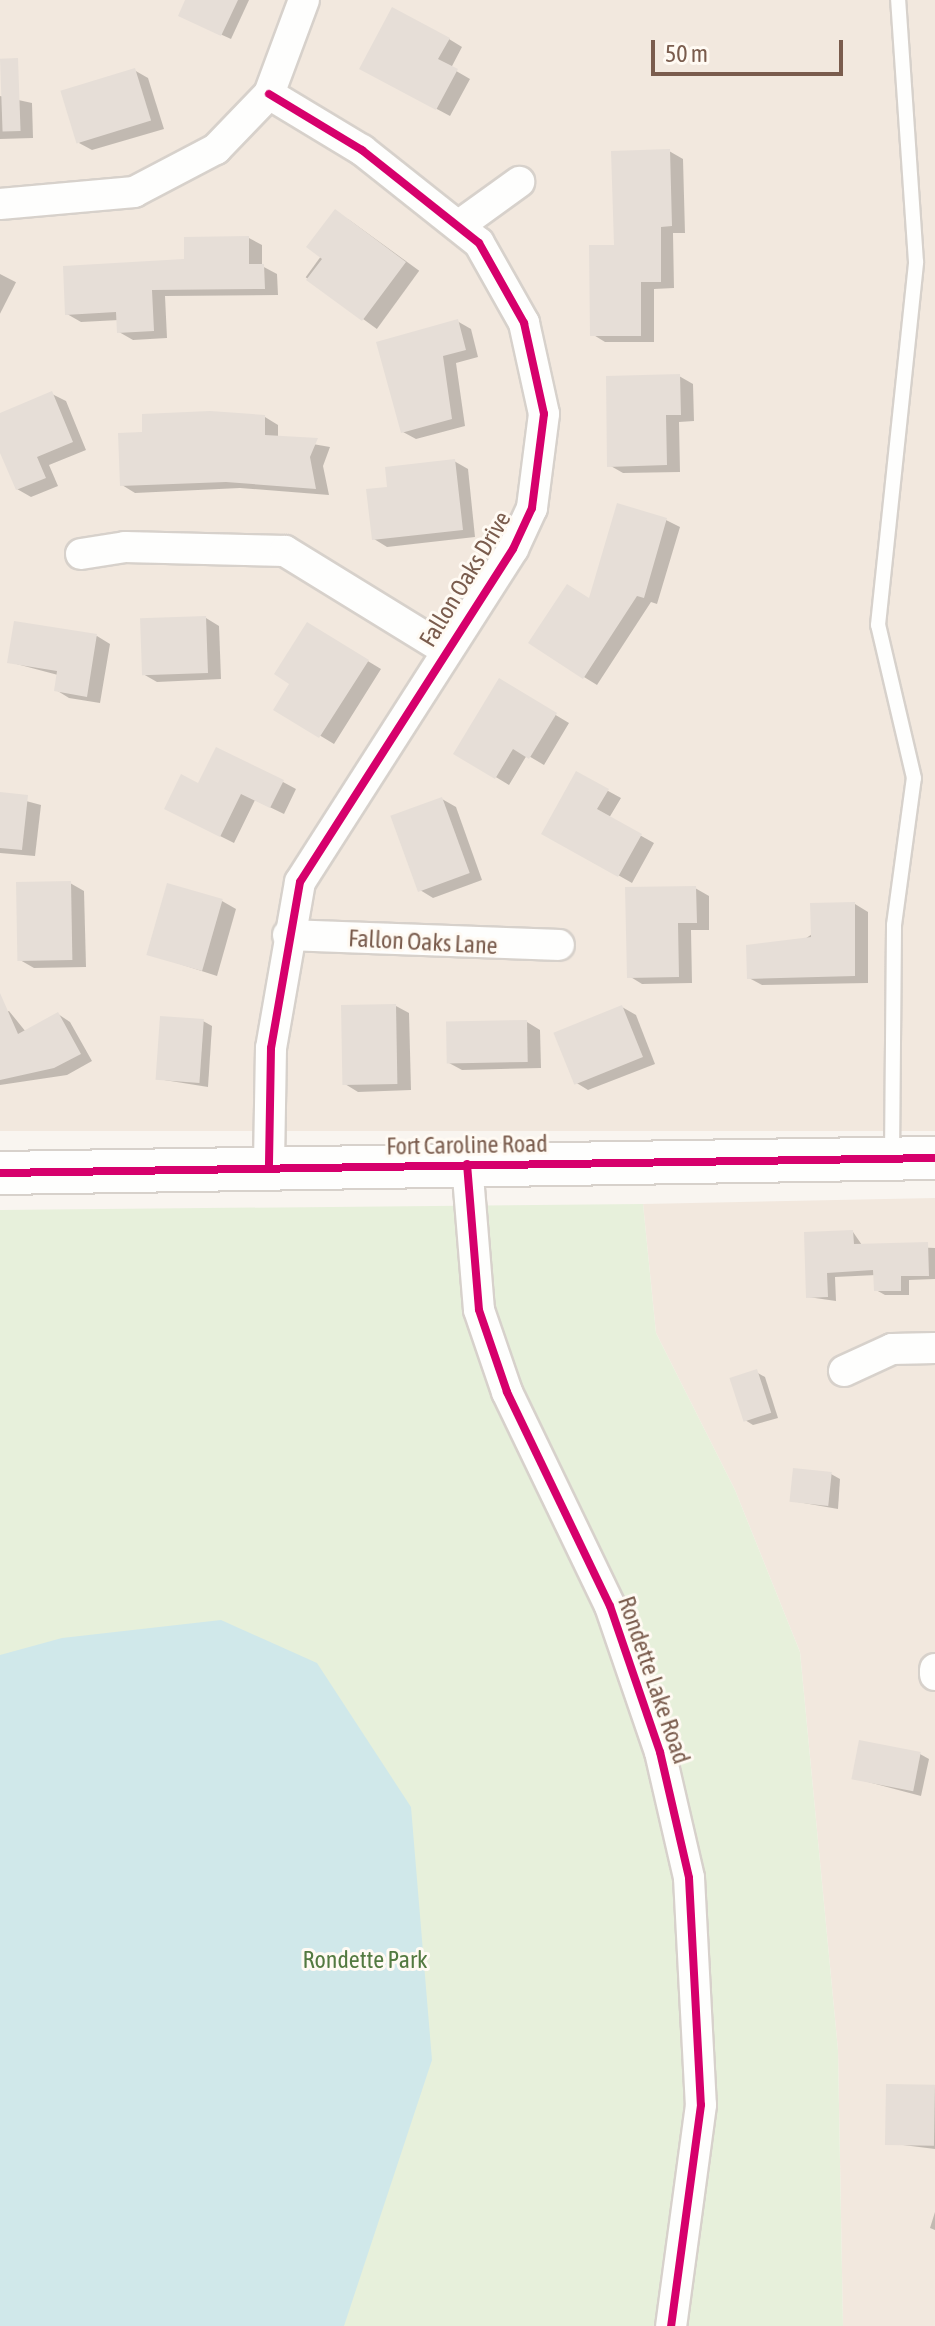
<!DOCTYPE html>
<html>
<head>
<meta charset="utf-8">
<style>
	body { margin:0 }
	#map { position:relative; width:935px; height:2326px; overflow:hidden; background:#f9f5f0; font-family:"Asap Condensed",sans-serif }
	div>[style] { position:absolute }
	.residential>* { inset:0; background:#f2e8de; transform-origin:0 0 }
	.green>* { inset:0; background:#e7f0db }
	.water>* { inset:0; background:#d0e8ea }
	.shadow>* { inset:0; background:#0003; transform-origin:0 0 }
	.building>* { inset:0; background:#e6ded7; transform-origin:0 0 }
	.roads { filter:drop-shadow(2px 0 #d7d1cb) drop-shadow(-2px 0 #d7d1cb) drop-shadow(0 2px #d7d1cb) drop-shadow(0 -2px #d7d1cb) }
	.lane>* { height:14px; margin:-7px; padding:0 7px; transform-origin:7px; border-radius:7px; background:#fefefd }
	.street>* { height:30px; margin:-15px; padding:0 15px; transform-origin:15px; border-radius:15px; background:#fefefd }
	.secondary>* { height:42px; margin:-21px; padding:0 21px; transform-origin:21px; border-radius:21px; background:#fefefd }
	.cycleway>* { height:8px; margin:-4px; padding:0 4px; transform-origin:4px; border-radius:4px; background:#d6006c }
	span { translate:-50% -50%; white-space:nowrap; text-align:center; line-height:1.15; -webkit-text-stroke:6px #fffaf3; paint-order:stroke }
	.street-label { font-size:24px; color:#7a5c4d }
	.park-label { font-size:24px; color:#537a41 }
	.scale { position:absolute; left:651px; top:40px; width:192px; height:36px; box-sizing:border-box; border:4px solid #7a5c4d; border-top:0; padding-left:10px; font-size:24px; line-height:28px; white-space:nowrap; color:#7a5c4d; -webkit-text-stroke:6px #fffaf3; paint-order:stroke }
</style>
</head>
<body>
<div id="map">
	<div class="residential">
		<div style="left:0;top:0;width:935px;height:1131px"></div>
		<div style="clip-path:polygon(935px 1198px,935px 2326px,843px 2326px,838px 2050px,800px 1652px,735px 1490px,656px 1333px,643px 1204px)"></div>
	</div>
	<div class="green">
		<div style="clip-path:polygon(643px 1204px,656px 1333px,735px 1490px,800px 1652px,838px 2050px,843px 2326px,0 2326px,0 1210px)"></div>
	</div>
	<div class="water">
		<div style="clip-path:polygon(221px 1620px,317px 1663px,411px 1807px,432px 2060px,344px 2326px,0 2326px,0 1655px,62px 1638px)"></div>
	</div>
	<div class="shadow">
		<div style="clip-path:polygon(187px 0,249px 0,231px 39px,189px 20px)"></div>
		<div style="clip-path:polygon(449px 39px,462px 47px,451px 68px,470px 79px,450px 116px,375px 76px)"></div>
		<div style="clip-path:polygon(134px 70px,148px 78px,164px 129px,92px 150px,79px 143px)"></div>
		<div style="clip-path:polygon(0 96px,32px 103px,33px 138px,0 139px)"></div>
		<div style="clip-path:polygon(669px 151px,683px 159px,685px 233px,673px 233px,674px 288px,654px 289px,654px 342px,605px 342px,592px 334px,616px 247px)"></div>
		<div style="left:348px;top:219px;width:88px;height:72px;rotate:36deg"></div>
		<div style="clip-path:polygon(249px 238px,262px 245px,262px 266px,277px 274px,278px 295px,165px 296px,167px 338px,133px 340px,119px 332px,119px 320px,81px 322px,67px 314px)"></div>
		<div style="left:0;top:274px;width:18px;height:89px;rotate:27deg"></div>
		<div style="clip-path:polygon(457px 321px,471px 329px,478px 357px,456px 363px,465px 426px,416px 439px,403px 432px)"></div>
		<div style="clip-path:polygon(679px 376px,693px 384px,694px 421px,679px 422px,680px 472px,623px 473px,609px 465px)"></div>
		<div style="clip-path:polygon(52px 394px,66px 401px,86px 450px,49px 465px,58px 486px,31px 497px,17px 489px,0 447px,0 415px)"></div>
		<div style="clip-path:polygon(265px 417px,278px 425px,278px 438px,330px 447px,323px 466px,329px 495px,240px 488px,135px 493px,122px 485px)"></div>
		<div style="clip-path:polygon(454px 461px,468px 469px,475px 537px,387px 547px,374px 539px,389px 489px)"></div>
		<div style="clip-path:polygon(666px 520px,680px 527px,657px 604px,651px 602px,597px 685px,584px 677px,590px 601px)"></div>
		<div style="clip-path:polygon(206px 618px,219px 626px,221px 679px,157px 682px,143px 674px)"></div>
		<div style="clip-path:polygon(308px 625px,381px 669px,334px 744px,276px 709px,292px 683px)"></div>
		<div style="clip-path:polygon(97px 636px,110px 644px,100px 703px,69px 698px,56px 690px,58px 675px,9px 662px)"></div>
		<div style="clip-path:polygon(499px 681px,569px 723px,544px 765px,527px 755px,509px 785px,456px 753px)"></div>
		<div style="clip-path:polygon(577px 774px,621px 798px,609px 818px,654px 843px,632px 883px,544px 833px)"></div>
		<div style="clip-path:polygon(283px 782px,296px 789px,284px 814px,255px 800px,234px 843px,180px 816px,199px 786px)"></div>
		<div style="clip-path:polygon(0 794px,41px 805px,35px 856px,0 853px)"></div>
		<div style="clip-path:polygon(442px 799px,456px 807px,482px 880px,433px 898px,420px 890px)"></div>
		<div style="clip-path:polygon(70px 883px,84px 891px,86px 967px,34px 968px,20px 960px)"></div>
		<div style="clip-path:polygon(695px 888px,709px 896px,709px 930px,691px 930px,692px 983px,642px 984px,629px 976px)"></div>
		<div style="clip-path:polygon(222px 901px,236px 909px,217px 976px,149px 954px)"></div>
		<div style="clip-path:polygon(855px 904px,868px 912px,868px 983px,762px 985px,749px 978px)"></div>
		<div style="clip-path:polygon(396px 1006px,409px 1013px,411px 1090px,358px 1092px,345px 1084px)"></div>
		<div style="clip-path:polygon(622px 1007px,636px 1015px,655px 1064px,588px 1090px,575px 1082px)"></div>
		<div style="clip-path:polygon(9px 1011px,26px 1032px,58px 1014px,70px 1022px,92px 1061px,67px 1075px,0 1085px,0 1014px)"></div>
		<div style="clip-path:polygon(203px 1021px,212px 1026px,208px 1087px,158px 1079px)"></div>
		<div style="clip-path:polygon(527px 1022px,540px 1030px,541px 1068px,462px 1070px,449px 1063px)"></div>
		<div style="clip-path:polygon(853px 1232px,862px 1245px,935px 1248px,935px 1279px,909px 1280px,909px 1295px,885px 1295px,876px 1290px,876px 1275px,835px 1277px,836px 1301px,808px 1297px)"></div>
		<div style="clip-path:polygon(756px 1372px,765px 1377px,778px 1418px,753px 1425px,745px 1420px)"></div>
		<div style="clip-path:polygon(831px 1474px,840px 1479px,838px 1509px,792px 1501px)"></div>
		<div style="clip-path:polygon(920px 1754px,929px 1759px,921px 1796px,853px 1778px)"></div>
		<div style="clip-path:polygon(935px 2087px,935px 2149px,887px 2143px)"></div>
		<div style="clip-path:polygon(935px 2212px,935px 2230px,930px 2228px)"></div>
	</div>
	<div class="building">
		<div style="clip-path:polygon(185px 0,238px 0,221px 36px,178px 16px)"></div>
		<div style="clip-path:polygon(392px 7px,450px 38px,438px 59px,458px 69px,436px 110px,359px 69px)"></div>
		<div style="left:18px;top:58px;width:73px;height:18px;rotate:88deg"></div>
		<div style="left:135px;top:68px;width:55px;height:78px;rotate:73deg"></div>
		<div style="clip-path:polygon(670px 149px,672px 226px,661px 227px,661px 282px,641px 282px,641px 336px,590px 336px,589px 245px,614px 245px,611px 151px)"></div>
		<div style="clip-path:polygon(335px 209px,406px 262px,362px 321px,306px 280px,322px 259px,306px 247px)"></div>
		<div style="clip-path:polygon(249px 236px,249px 264px,264px 264px,265px 289px,152px 290px,154px 331px,117px 333px,116px 312px,65px 315px,63px 266px,184px 259px,184px 237px)"></div>
		<div style="clip-path:polygon(458px 319px,466px 350px,443px 356px,452px 419px,401px 433px,376px 342px)"></div>
		<div style="clip-path:polygon(680px 374px,681px 415px,666px 415px,667px 465px,607px 467px,606px 376px)"></div>
		<div style="clip-path:polygon(52px 391px,73px 442px,37px 457px,46px 478px,16px 490px,0 453px,0 413px)"></div>
		<div style="clip-path:polygon(210px 411px,265px 415px,265px 435px,318px 438px,310px 457px,316px 489px,226px 482px,120px 486px,118px 433px,142px 432px,142px 414px)"></div>
		<div style="clip-path:polygon(455px 459px,463px 530px,372px 540px,366px 489px,387px 487px,385px 467px)"></div>
		<div style="clip-path:polygon(617px 503px,667px 518px,644px 598px,637px 596px,583px 679px,528px 643px,567px 584px,589px 598px)"></div>
		<div style="left:206px;top:616px;width:57px;height:66px;rotate:88deg"></div>
		<div style="clip-path:polygon(14px 621px,97px 634px,87px 697px,54px 691px,57px 671px,7px 663px)"></div>
		<div style="clip-path:polygon(307px 622px,369px 660px,319px 738px,273px 710px,289px 684px,274px 674px)"></div>
		<div style="clip-path:polygon(499px 678px,557px 713px,529px 759px,513px 749px,495px 779px,453px 754px)"></div>
		<div style="clip-path:polygon(216px 747px,284px 780px,270px 808px,241px 794px,220px 837px,164px 809px,181px 774px,198px 783px)"></div>
		<div style="clip-path:polygon(576px 771px,609px 789px,597px 809px,642px 834px,618px 877px,541px 834px)"></div>
		<div style="clip-path:polygon(0 792px,28px 795px,22px 850px,0 848px)"></div>
		<div style="left:442px;top:797px;width:81px;height:55px;rotate:70deg"></div>
		<div style="left:71px;top:881px;width:79px;height:55px;rotate:89deg"></div>
		<div style="left:167px;top:883px;width:58px;height:75px;rotate:16deg"></div>
		<div style="clip-path:polygon(696px 886px,697px 923px,678px 923px,679px 977px,627px 978px,625px 887px)"></div>
		<div style="clip-path:polygon(855px 902px,855px 976px,747px 979px,746px 945px,811px 937px,810px 903px)"></div>
		<div style="clip-path:polygon(0 993px,18px 1034px,58px 1012px,81px 1054px,54px 1068px,0 1080px)"></div>
		<div style="left:396px;top:1004px;width:80px;height:55px;rotate:89deg"></div>
		<div style="left:622px;top:1005px;width:56px;height:74px;rotate:68deg"></div>
		<div style="left:160px;top:1016px;width:44px;height:64px;rotate:4deg"></div>
		<div style="left:527px;top:1020px;width:42px;height:81px;rotate:89deg"></div>
		<div style="clip-path:polygon(853px 1230px,854px 1244px,928px 1242px,929px 1276px,901px 1276px,901px 1291px,874px 1291px,873px 1270px,827px 1273px,828px 1297px,806px 1298px,804px 1232px)"></div>
		<div style="left:757px;top:1369px;width:46px;height:29px;rotate:72deg"></div>
		<div style="left:793px;top:1468px;width:39px;height:34px;rotate:6deg"></div>
		<div style="left:859px;top:1740px;width:63px;height:40px;rotate:11deg"></div>
		<div style="left:886px;top:2084px;width:49px;height:61px;rotate:1deg"></div>
	</div>
	<div class="roads">
		<div class="lane">
			<div style="left:892px;top:1157px;width:232px;rotate:-89.5deg"></div>
			<div style="left:894px;top:925px;width:148px;rotate:-82.3deg"></div>
			<div style="left:914px;top:778px;width:157px;rotate:-103.2deg"></div>
			<div style="left:878px;top:625px;width:365px;rotate:-84deg"></div>
			<div style="left:916px;top:262px;width:263px;rotate:-93.9deg"></div>
		</div>
		<div class="street">
			<div style="left:269px;top:94px;width:109px;rotate:31.1deg"></div>
			<div style="left:362px;top:150px;width:149px;rotate:38.5deg"></div>
			<div style="left:479px;top:243px;width:92px;rotate:60.6deg"></div>
			<div style="left:524px;top:323px;width:93px;rotate:77.6deg"></div>
			<div style="left:544px;top:414px;width:95px;rotate:97.3deg"></div>
			<div style="left:532px;top:508px;width:45px;rotate:114.9deg"></div>
			<div style="left:513px;top:549px;width:395px;rotate:122.6deg"></div>
			<div style="left:300px;top:882px;width:169px;rotate:99.9deg"></div>
			<div style="left:271px;top:1048px;width:120px;rotate:91deg"></div>
			<div style="left:0;top:204px;width:135px;rotate:-5.1deg"></div>
			<div style="left:134px;top:192px;width:93px;rotate:-27.7deg"></div>
			<div style="left:216px;top:149px;width:76px;rotate:-46.1deg"></div>
			<div style="left:269px;top:94px;width:100px;rotate:-69.6deg"></div>
			<div style="left:461px;top:224px;width:72px;rotate:-35.9deg"></div>
			<div style="left:81px;top:554px;width:45px;rotate:-9deg"></div>
			<div style="left:125px;top:547px;width:160px;rotate:1.4deg"></div>
			<div style="left:285px;top:551px;width:189px;rotate:31.6deg"></div>
			<div style="left:288px;top:935px;width:271px;rotate:2.1deg"></div>
			<div style="left:467px;top:1164px;width:146px;rotate:85.3deg"></div>
			<div style="left:479px;top:1310px;width:87px;rotate:71.1deg"></div>
			<div style="left:507px;top:1392px;width:237px;rotate:64.3deg"></div>
			<div style="left:610px;top:1606px;width:154px;rotate:71.1deg"></div>
			<div style="left:660px;top:1752px;width:129px;rotate:77deg"></div>
			<div style="left:689px;top:1878px;width:227px;rotate:87deg"></div>
			<div style="left:701px;top:2105px;width:223px;rotate:97.7deg"></div>
			<div style="left:844px;top:1371px;width:53px;rotate:-24.6deg"></div>
			<div style="left:892px;top:1349px;width:43px;rotate:-1.3deg"></div>
			<div style="left:935px;top:1669px;width:6px;rotate:90deg"></div>
		</div>
		<div class="secondary">
			<div style="left:0;top:1173px;width:935px;rotate:-0.92deg"></div>
		</div>
	</div>
	<div class="cycleway">
		<div style="left:269px;top:94px;width:109px;rotate:31.1deg"></div>
		<div style="left:362px;top:150px;width:149px;rotate:38.5deg"></div>
		<div style="left:479px;top:243px;width:92px;rotate:60.6deg"></div>
		<div style="left:524px;top:323px;width:93px;rotate:77.6deg"></div>
		<div style="left:544px;top:414px;width:95px;rotate:97.3deg"></div>
		<div style="left:532px;top:508px;width:45px;rotate:114.9deg"></div>
		<div style="left:513px;top:549px;width:395px;rotate:122.6deg"></div>
		<div style="left:300px;top:882px;width:169px;rotate:99.9deg"></div>
		<div style="left:271px;top:1048px;width:120px;rotate:91deg"></div>
		<div style="left:467px;top:1164px;width:146px;rotate:85.3deg"></div>
		<div style="left:479px;top:1310px;width:87px;rotate:71.1deg"></div>
		<div style="left:507px;top:1392px;width:237px;rotate:64.3deg"></div>
		<div style="left:610px;top:1606px;width:154px;rotate:71.1deg"></div>
		<div style="left:660px;top:1752px;width:129px;rotate:77deg"></div>
		<div style="left:689px;top:1878px;width:227px;rotate:87deg"></div>
		<div style="left:701px;top:2105px;width:223px;rotate:97.7deg"></div>
		<div style="left:0;top:1173px;width:935px;rotate:-0.92deg"></div>
	</div>
	<div class="street-label">
		<span style="left:465px;top:579px;rotate:-59deg">Fallon Oaks Drive</span>
		<span style="left:423px;top:942px;rotate:3deg">Fallon Oaks Lane</span>
		<span style="left:467px;top:1145px;rotate:-1deg">Fort Caroline Road</span>
		<span style="left:654px;top:1680px;rotate:71deg">Rondette Lake Road</span>
	</div>
	<div class="park-label">
		<span style="left:365px;top:1960px">Rondette Park</span>
	</div>
	<div class="scale">50 m</div>
</div>
</body>
</html>
